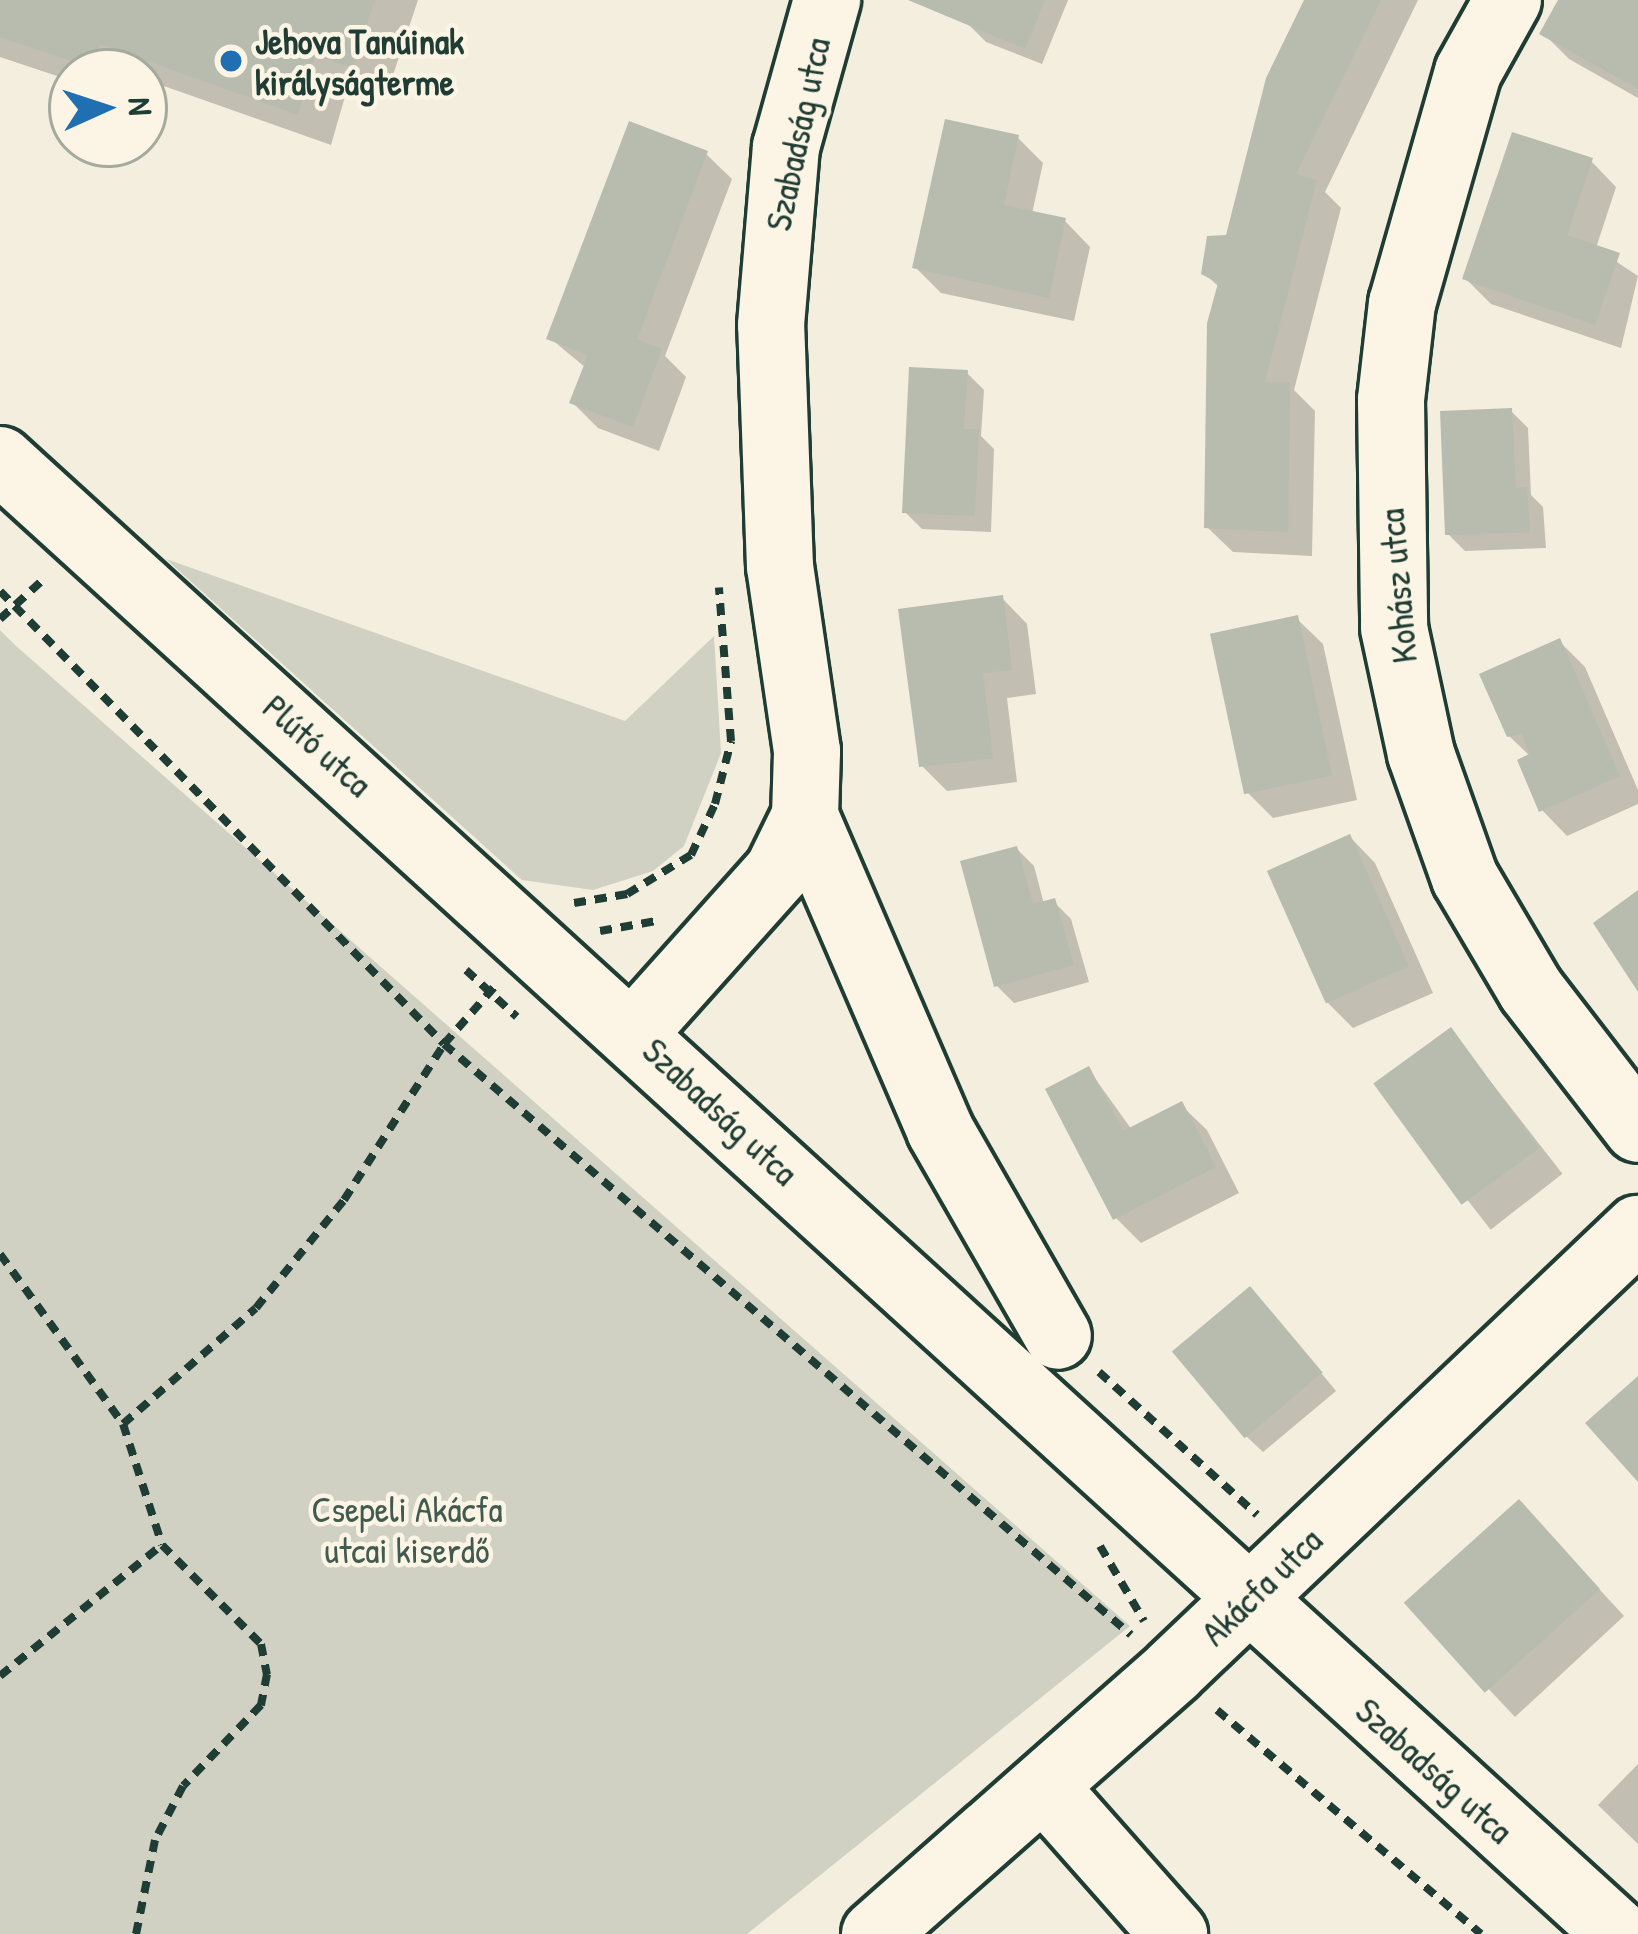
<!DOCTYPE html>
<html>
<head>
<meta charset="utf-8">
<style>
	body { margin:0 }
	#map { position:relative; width:1638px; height:1934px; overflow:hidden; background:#f3eede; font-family:"Patrick Hand",sans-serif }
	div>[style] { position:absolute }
	.green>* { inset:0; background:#d0d1c2 }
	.shadow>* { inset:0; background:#0003; transform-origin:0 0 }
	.building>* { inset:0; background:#b8bcae; transform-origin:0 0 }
	.path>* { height:8px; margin-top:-4px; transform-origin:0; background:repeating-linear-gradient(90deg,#1f3d34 0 12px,transparent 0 21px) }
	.roads { filter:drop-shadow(3px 0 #1f3d34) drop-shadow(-3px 0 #1f3d34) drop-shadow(0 3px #1f3d34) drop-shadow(0 -3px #1f3d34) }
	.minor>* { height:66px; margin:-33px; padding:0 33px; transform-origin:33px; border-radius:33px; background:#fcf5e5 }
	.dots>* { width:33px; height:33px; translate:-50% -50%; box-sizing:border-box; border:6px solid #fcf5e5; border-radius:50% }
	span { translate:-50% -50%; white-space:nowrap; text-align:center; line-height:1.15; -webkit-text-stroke:9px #fcf5e5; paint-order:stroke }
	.poi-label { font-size:36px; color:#1f3d34; font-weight:700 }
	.left { translate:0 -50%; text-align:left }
	.street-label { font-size:36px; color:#1f3d34 }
	.park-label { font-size:36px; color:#425b50 }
	.north { position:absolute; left:48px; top:48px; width:120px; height:120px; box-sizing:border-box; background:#fcf5e5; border:3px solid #a4ab9e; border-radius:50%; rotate:87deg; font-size:33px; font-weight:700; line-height:48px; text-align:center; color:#1f3d34 }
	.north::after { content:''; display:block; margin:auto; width:42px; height:54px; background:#1f6fb2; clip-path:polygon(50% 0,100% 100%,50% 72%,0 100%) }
</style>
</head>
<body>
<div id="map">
	<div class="green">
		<div style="clip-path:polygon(166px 559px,625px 721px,714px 636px,721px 753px,684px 846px,653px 871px,593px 890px,522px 880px)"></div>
		<div style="clip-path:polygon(0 630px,15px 645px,1130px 1626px,747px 1934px,0 1934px)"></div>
	</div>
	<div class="shadow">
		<div style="clip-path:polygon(0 0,418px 0,385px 99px,348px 86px,331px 145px,144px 79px,144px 72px,72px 72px,72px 81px,0 57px)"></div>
		<div style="clip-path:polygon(980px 0,1068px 0,1042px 64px,986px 42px,969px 25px)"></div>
		<div style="clip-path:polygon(1308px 0,1418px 0,1325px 192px,1341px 208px,1294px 390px,1315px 411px,1312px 556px,1233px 552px,1207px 527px,1220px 288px,1204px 273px,1228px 238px)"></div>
		<div style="clip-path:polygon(1562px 0,1638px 0,1638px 98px,1569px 59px,1543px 33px)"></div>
		<div style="clip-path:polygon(1018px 138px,1043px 163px,1032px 214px,1065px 221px,1090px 247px,1074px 321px,941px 293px,916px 268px)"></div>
		<div style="clip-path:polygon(706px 154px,732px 179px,665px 356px,686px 377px,659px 451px,598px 428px,572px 402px,586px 368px,550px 338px)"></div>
		<div style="clip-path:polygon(1591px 161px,1616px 187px,1596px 248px,1638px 276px,1621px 348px,1491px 304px,1466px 279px)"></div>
		<div style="clip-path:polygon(967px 373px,984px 390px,981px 436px,994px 449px,991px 532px,922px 529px,905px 512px)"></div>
		<div style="clip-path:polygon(1511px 411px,1528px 428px,1531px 495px,1543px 507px,1546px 548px,1465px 551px,1448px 534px)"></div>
		<div style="clip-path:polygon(1002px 598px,1027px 624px,1036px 694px,1007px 698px,1017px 782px,947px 791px,922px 766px)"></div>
		<div style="clip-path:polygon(1297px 619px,1323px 644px,1357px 800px,1273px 818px,1247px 792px)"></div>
		<div style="clip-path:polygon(1559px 641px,1585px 667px,1638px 790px,1638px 804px,1567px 836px,1542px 810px,1531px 757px,1509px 736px)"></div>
		<div style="clip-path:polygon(1350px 837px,1375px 863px,1433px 993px,1353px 1028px,1328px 1003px)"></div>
		<div style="clip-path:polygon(1017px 849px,1034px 866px,1044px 904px,1054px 902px,1071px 919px,1089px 982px,1014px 1003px,997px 986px)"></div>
		<div style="left:1451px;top:1031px;width:181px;height:91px;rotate:52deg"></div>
		<div style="clip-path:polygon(1089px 1070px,1132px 1130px,1181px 1105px,1207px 1130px,1239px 1193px,1141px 1243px,1116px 1218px)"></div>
		<div style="clip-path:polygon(1267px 1307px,1336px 1391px,1263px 1452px,1246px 1436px)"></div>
		<div style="clip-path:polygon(1544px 1529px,1624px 1616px,1515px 1717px,1409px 1604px)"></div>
		<div style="clip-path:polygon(1638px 1764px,1638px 1844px,1598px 1805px)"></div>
	</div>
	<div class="building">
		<div style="clip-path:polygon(0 0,375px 0,352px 68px,315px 55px,298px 115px,100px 44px,90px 67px,0 37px)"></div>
		<div style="clip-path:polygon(908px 0,1045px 0,1025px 49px)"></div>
		<div style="clip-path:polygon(1304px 0,1381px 0,1296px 174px,1317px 180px,1265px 382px,1290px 382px,1288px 532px,1204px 528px,1207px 323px,1218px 283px,1201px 274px,1207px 236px,1226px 235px,1266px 78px)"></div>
		<div style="clip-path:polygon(1558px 0,1638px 0,1638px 89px,1539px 34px)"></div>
		<div style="clip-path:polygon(945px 119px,1019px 135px,1004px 205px,1066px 218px,1049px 298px,912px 268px)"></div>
		<div style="clip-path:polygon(629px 121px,708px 151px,637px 339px,662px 349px,633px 427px,569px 403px,588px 355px,546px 339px)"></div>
		<div style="clip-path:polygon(1512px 132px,1593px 158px,1567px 235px,1620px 253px,1595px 325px,1462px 279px)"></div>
		<div style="clip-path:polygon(909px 367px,968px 370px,964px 429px,979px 429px,975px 516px,902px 513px)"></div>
		<div style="clip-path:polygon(1512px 408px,1516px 488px,1527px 487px,1530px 532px,1445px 535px,1440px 411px)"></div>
		<div style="clip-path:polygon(1003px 595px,1012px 670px,983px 673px,993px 758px,919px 767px,898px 609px)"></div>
		<div style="left:1298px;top:615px;width:164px;height:90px;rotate:78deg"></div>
		<div style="clip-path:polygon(1560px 638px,1620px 776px,1539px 812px,1517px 760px,1529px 754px,1522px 734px,1507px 737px,1479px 674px)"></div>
		<div style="left:1350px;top:834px;width:145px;height:91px;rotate:66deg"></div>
		<div style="clip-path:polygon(1017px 846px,1033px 904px,1055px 898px,1074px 965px,994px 987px,960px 861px)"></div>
		<div style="clip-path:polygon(1638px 890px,1638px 992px,1593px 923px)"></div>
		<div style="left:1451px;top:1027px;width:150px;height:96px;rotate:54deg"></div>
		<div style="clip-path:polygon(1089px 1066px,1123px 1131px,1182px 1101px,1216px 1167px,1113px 1220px,1045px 1089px)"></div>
		<div style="left:1250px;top:1286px;width:113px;height:102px;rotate:50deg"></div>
		<div style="clip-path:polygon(1638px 1376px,1638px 1482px,1585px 1423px)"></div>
		<div style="left:1519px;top:1499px;width:121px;height:155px;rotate:48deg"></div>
	</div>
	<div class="path">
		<div style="left:0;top:591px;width:634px;rotate:45.57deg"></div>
		<div style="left:444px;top:1044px;width:906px;rotate:40.7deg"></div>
		<div style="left:0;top:619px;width:62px;rotate:-42.4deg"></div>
		<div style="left:574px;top:903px;width:54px;rotate:-9.6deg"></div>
		<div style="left:627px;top:894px;width:75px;rotate:-31.4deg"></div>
		<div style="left:691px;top:855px;width:56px;rotate:-64.8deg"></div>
		<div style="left:715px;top:804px;width:65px;rotate:-75.7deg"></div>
		<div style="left:731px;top:741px;width:154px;rotate:-94.5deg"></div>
		<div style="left:600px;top:931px;width:57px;rotate:-10.1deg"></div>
		<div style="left:466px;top:970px;width:69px;rotate:42.7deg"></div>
		<div style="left:0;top:1254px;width:210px;rotate:54.1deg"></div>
		<div style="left:123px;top:1424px;width:127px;rotate:72.1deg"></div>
		<div style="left:162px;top:1545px;width:140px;rotate:45deg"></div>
		<div style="left:261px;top:1644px;width:31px;rotate:79deg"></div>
		<div style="left:267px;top:1674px;width:32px;rotate:101deg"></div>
		<div style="left:261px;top:1705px;width:112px;rotate:133.9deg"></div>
		<div style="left:183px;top:1786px;width:61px;rotate:117.4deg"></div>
		<div style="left:155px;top:1840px;width:96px;rotate:101.4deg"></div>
		<div style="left:1099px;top:1372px;width:213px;rotate:42.1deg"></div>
		<div style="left:123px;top:1424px;width:176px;rotate:-41.1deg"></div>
		<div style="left:256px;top:1308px;width:139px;rotate:-50.8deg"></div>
		<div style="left:344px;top:1200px;width:185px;rotate:-57.3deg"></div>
		<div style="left:444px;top:1044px;width:79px;rotate:-48.6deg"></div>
		<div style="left:1100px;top:1546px;width:87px;rotate:59.6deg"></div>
		<div style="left:0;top:1676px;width:208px;rotate:-39deg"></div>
		<div style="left:1217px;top:1710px;width:346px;rotate:40.3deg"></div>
	</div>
	<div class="roads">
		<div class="minor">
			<div style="left:1508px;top:0;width:82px;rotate:119.1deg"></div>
			<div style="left:1468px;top:72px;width:240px;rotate:105.9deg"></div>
			<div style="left:1402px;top:303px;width:98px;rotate:96.5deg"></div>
			<div style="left:1391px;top:400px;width:228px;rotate:89.2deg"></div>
			<div style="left:1394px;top:628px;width:129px;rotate:77.9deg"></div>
			<div style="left:1421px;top:754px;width:132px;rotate:70.5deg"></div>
			<div style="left:1465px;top:878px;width:130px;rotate:59.5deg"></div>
			<div style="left:1531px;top:990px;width:175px;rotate:52.4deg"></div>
			<div style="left:0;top:460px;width:2189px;rotate:42.33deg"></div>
			<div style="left:805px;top:816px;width:342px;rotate:66.7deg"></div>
			<div style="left:940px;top:1130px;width:237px;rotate:60.2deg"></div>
			<div style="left:635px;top:1031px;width:215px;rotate:-48.2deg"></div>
			<div style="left:778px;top:871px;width:61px;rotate:-63.9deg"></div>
			<div style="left:805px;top:816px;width:65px;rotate:-88.2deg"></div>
			<div style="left:807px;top:751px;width:186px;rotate:-98.3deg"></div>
			<div style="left:780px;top:567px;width:242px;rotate:-92.1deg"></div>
			<div style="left:771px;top:325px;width:179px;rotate:-85.2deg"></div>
			<div style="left:786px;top:147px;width:153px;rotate:-74.4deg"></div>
			<div style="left:1045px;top:1788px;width:195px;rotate:48.5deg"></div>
			<div style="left:875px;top:1934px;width:397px;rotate:-41.4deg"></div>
			<div style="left:1173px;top:1671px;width:642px;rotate:-43.55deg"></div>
		</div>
	</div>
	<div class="dots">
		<div style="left:231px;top:61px;background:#1f6fb2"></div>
	</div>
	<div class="poi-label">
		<span class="left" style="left:255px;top:61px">Jehova Tanúinak<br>királyságterme</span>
	</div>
	<div class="street-label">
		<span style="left:797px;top:134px;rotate:-78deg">Szabadság utca</span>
		<span style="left:1397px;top:586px;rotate:-95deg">Kohász utca</span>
		<span style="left:318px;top:745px;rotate:42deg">Plútó utca</span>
		<span style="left:721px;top:1111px;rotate:43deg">Szabadság utca</span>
		<span style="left:1261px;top:1586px;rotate:-44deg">Akácfa utca</span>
		<span style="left:1435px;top:1770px;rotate:42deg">Szabadság utca</span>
	</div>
	<div class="park-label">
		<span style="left:407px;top:1529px">Csepeli Akácfa<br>utcai kiserdő</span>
	</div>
	<div class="north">N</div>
</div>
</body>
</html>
